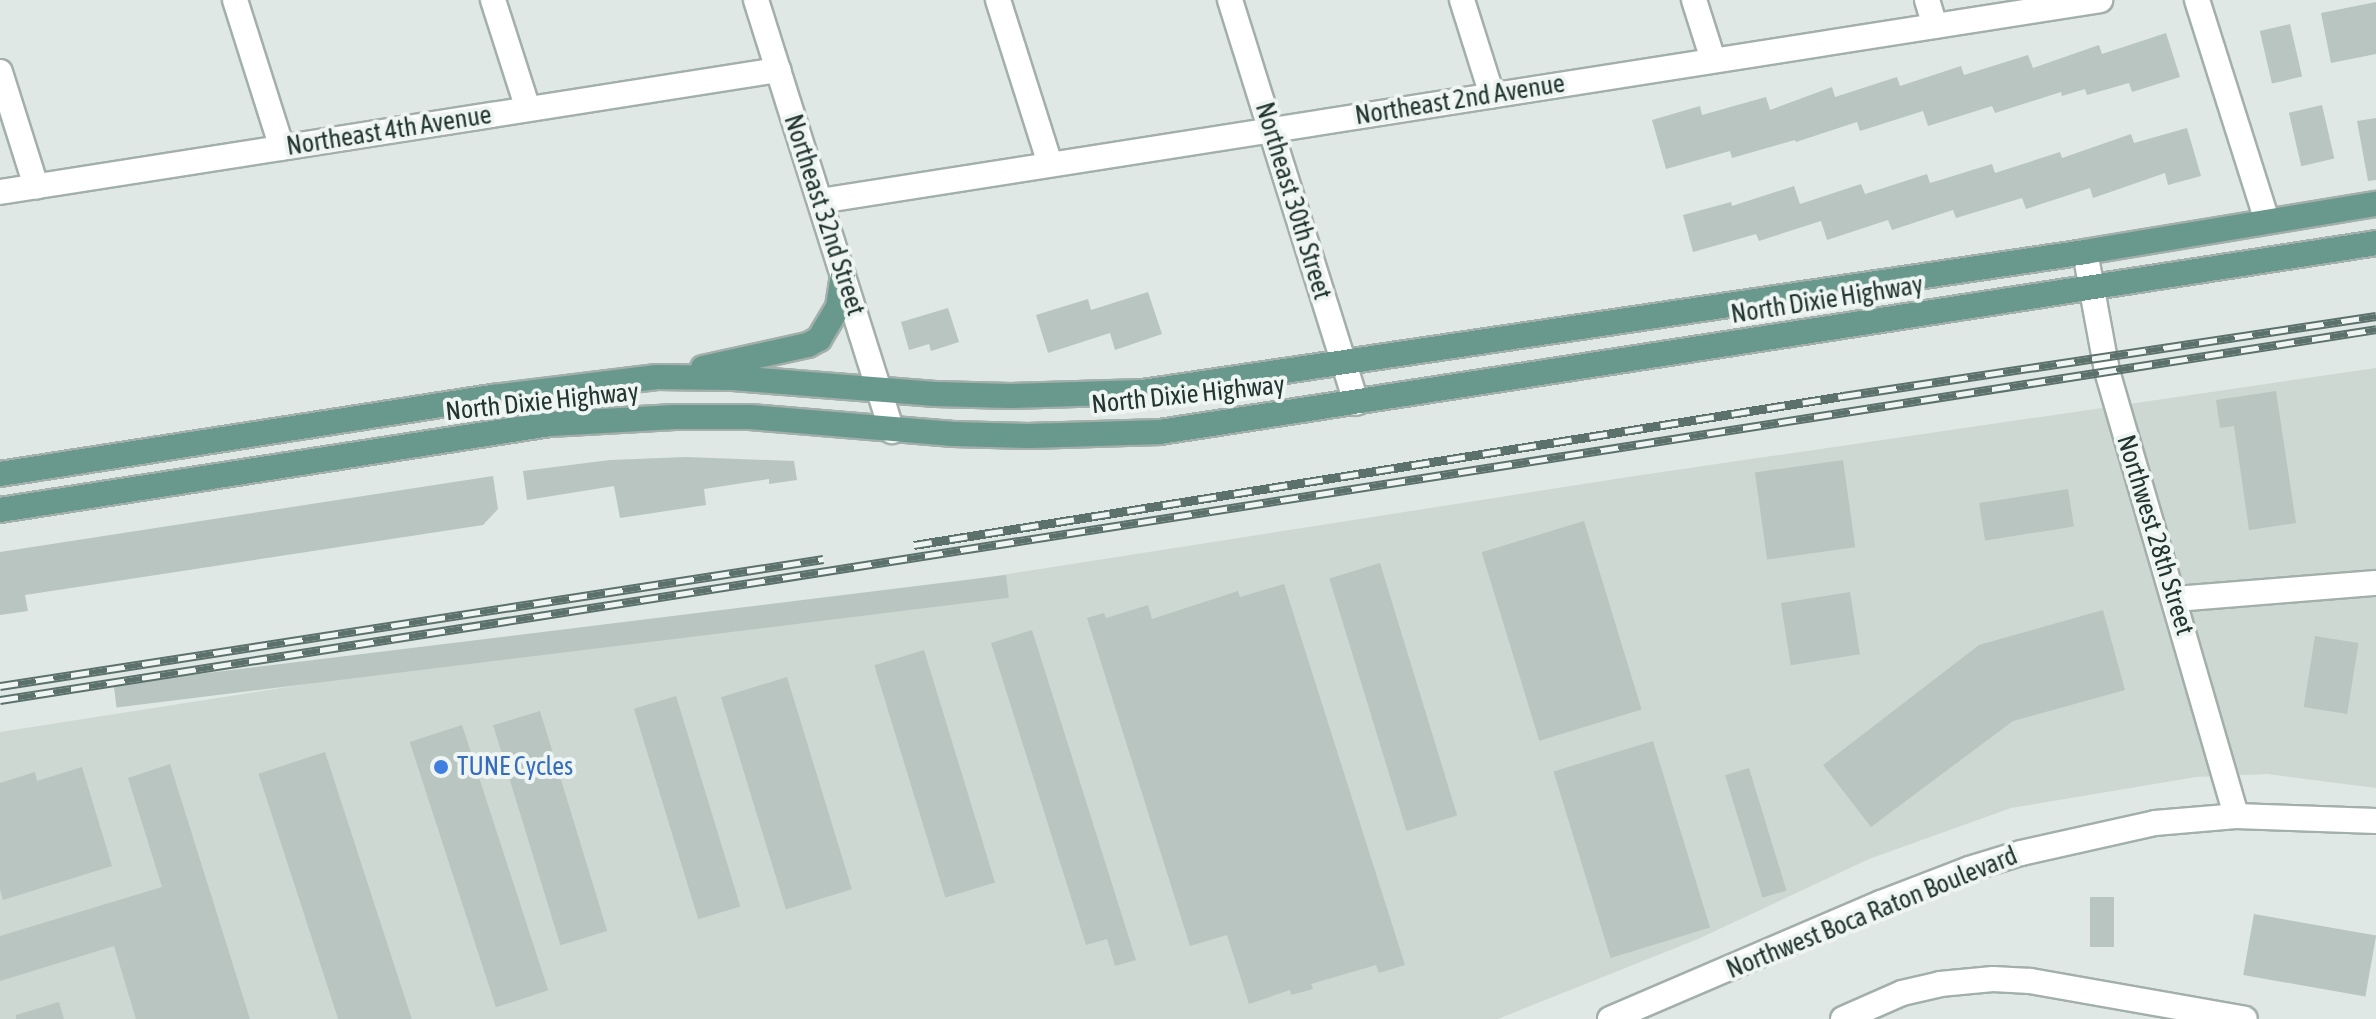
<!DOCTYPE html>
<html>
<head>
<meta charset="utf-8">
<style>
	body { margin:0 }
	#map { position:relative; width:2376px; height:1019px; overflow:hidden; background:#dfe8e4; font-family:"Asap Condensed",sans-serif }
	div>[style] { position:absolute }
	.built>* { inset:0; background:#cdd8d3 }
	.building>* { inset:0; background:#b8c5c0; transform-origin:0 0 }
	.roads { filter:drop-shadow(2px 0 #a3afab) drop-shadow(-2px 0 #a3afab) drop-shadow(0 2px #a3afab) drop-shadow(0 -2px #a3afab) }
	.minor>* { height:24px; margin:-12px; padding:0 12px; transform-origin:12px; border-radius:12px; background:#fff }
	.major>* { height:24px; margin:-12px; padding:0 12px; transform-origin:12px; border-radius:12px; background:#69988c }
	.rail>* { height:9px; margin-top:-4.5px; transform-origin:0; background:repeating-linear-gradient(90deg,#eff5f2 0 18px,#5c716c 0 36px); box-sizing:border-box; border-block:2px solid #5c716c }
	.dots>* { width:22px; height:22px; translate:-50% -50%; box-sizing:border-box; border:4px solid #eff5f2; border-radius:50% }
	span { translate:-50% -50%; white-space:nowrap; text-align:center; line-height:1.15; -webkit-text-stroke:8px #eff5f2; paint-order:stroke }
	.street-label { font-size:26px; color:#223631 }
	.shop-label { font-size:26px; color:#366cbe }
	.left { translate:0 -50%; text-align:left }
</style>
</head>
<body>
<div id="map">
	<div class="built">
		<div style="clip-path:polygon(2376px 368px,2376px 788px,2267px 774px,2196px 777px,2011px 808px,1869px 859px,1698px 939px,1498px 1019px,0 1019px,0 732px,1628px 477px)"></div>
	</div>
	<div class="building">
		<div style="clip-path:polygon(2376px 2px,2376px 54px,2331px 63px,2321px 13px)"></div>
		<div style="left:2290px;top:24px;width:54px;height:31px;rotate:77deg"></div>
		<div style="clip-path:polygon(2166px 33px,2180px 77px,2132px 92px,2129px 83px,2087px 95px,2085px 89px,2062px 96px,2061px 92px,1995px 113px,1992px 106px,1928px 126px,1923px 111px,1860px 131px,1857px 122px,1796px 142px,1795px 140px,1732px 158px,1730px 151px,1666px 169px,1652px 120px,1700px 106px,1702px 115px,1766px 97px,1770px 110px,1832px 87px,1835px 97px,1897px 77px,1900px 86px,1961px 66px,1964px 75px,2028px 55px,2033px 68px,2099px 45px,2102px 54px)"></div>
		<div style="left:2322px;top:105px;width:55px;height:34px;rotate:77deg"></div>
		<div style="clip-path:polygon(2376px 118px,2376px 180px,2368px 181px,2357px 121px)"></div>
		<div style="clip-path:polygon(2187px 128px,2201px 176px,2168px 185px,2165px 173px,2093px 198px,2090px 188px,2026px 209px,2022px 198px,1956px 218px,1953px 210px,1892px 230px,1888px 220px,1827px 240px,1821px 221px,1759px 241px,1756px 234px,1693px 252px,1683px 215px,1731px 202px,1732px 206px,1794px 186px,1800px 204px,1861px 184px,1865px 194px,1927px 174px,1930px 183px,1992px 164px,1995px 173px,2060px 152px,2062px 158px,2131px 134px,2134px 143px)"></div>
		<div style="clip-path:polygon(1148px 292px,1162px 334px,1115px 350px,1110px 333px,1048px 353px,1036px 315px,1088px 299px,1091px 310px)"></div>
		<div style="clip-path:polygon(948px 308px,959px 342px,931px 351px,929px 344px,909px 350px,901px 322px)"></div>
		<div style="clip-path:polygon(2276px 391px,2296px 523px,2249px 530px,2234px 426px,2220px 428px,2216px 400px)"></div>
		<div style="clip-path:polygon(686px 457px,794px 461px,797px 480px,769px 484px,769px 479px,704px 489px,706px 505px,620px 518px,614px 486px,527px 500px,523px 471px,610px 460px)"></div>
		<div style="left:1843px;top:460px;width:88px;height:89px;rotate:82deg"></div>
		<div style="clip-path:polygon(493px 476px,498px 509px,483px 525px,25px 595px,28px 611px,0 615px,0 552px)"></div>
		<div style="left:2068px;top:489px;width:38px;height:90px;rotate:81deg"></div>
		<div style="left:1584px;top:521px;width:197px;height:107px;rotate:73deg"></div>
		<div style="left:1380px;top:563px;width:264px;height:53px;rotate:73deg"></div>
		<div style="left:1006px;top:575px;width:23px;height:899px;rotate:83deg"></div>
		<div style="clip-path:polygon(1284px 584px,1405px 965px,1379px 973px,1376px 965px,1311px 984px,1313px 989px,1291px 995px,1290px 990px,1249px 1004px,1227px 935px,1190px 946px,1087px 618px,1104px 613px,1106px 618px,1148px 605px,1152px 619px,1238px 591px,1240px 597px)"></div>
		<div style="left:1850px;top:592px;width:63px;height:70px;rotate:81deg"></div>
		<div style="clip-path:polygon(2103px 610px,2125px 690px,2013px 721px,1871px 827px,1823px 765px,1979px 645px)"></div>
		<div style="clip-path:polygon(1032px 630px,1136px 960px,1115px 966px,1107px 939px,1086px 945px,991px 643px)"></div>
		<div style="left:2315px;top:636px;width:44px;height:72px;rotate:9deg"></div>
		<div style="left:924px;top:650px;width:243px;height:52px;rotate:73deg"></div>
		<div style="left:787px;top:677px;width:222px;height:69px;rotate:73deg"></div>
		<div style="left:676px;top:696px;width:220px;height:44px;rotate:73deg"></div>
		<div style="left:540px;top:711px;width:230px;height:49px;rotate:73deg"></div>
		<div style="left:462px;top:725px;width:279px;height:55px;rotate:72deg"></div>
		<div style="left:1653px;top:741px;width:195px;height:104px;rotate:73deg"></div>
		<div style="left:325px;top:752px;width:281px;height:70px;rotate:72deg"></div>
		<div style="clip-path:polygon(170px 764px,250px 1019px,136px 1019px,114px 946px,0 981px,0 936px,162px 887px,128px 778px)"></div>
		<div style="clip-path:polygon(82px 767px,112px 866px,3px 900px,0 889px,0 783px,35px 772px,37px 781px)"></div>
		<div style="left:1749px;top:768px;width:128px;height:25px;rotate:73deg"></div>
		<div style="left:2090px;top:897px;width:24px;height:50px"></div>
		<div style="left:2254px;top:914px;width:124px;height:62px;rotate:10deg"></div>
		<div style="clip-path:polygon(59px 1002px,64px 1019px,16px 1019px,16px 1015px)"></div>
	</div>
	<div class="roads">
		<div class="minor">
			<div style="left:235px;top:0;width:155px;rotate:72.4deg"></div>
			<div style="left:493px;top:0;width:114px;rotate:72.2deg"></div>
			<div style="left:756px;top:0;width:452px;rotate:72.5deg"></div>
			<div style="left:998px;top:0;width:172px;rotate:72.4deg"></div>
			<div style="left:1230px;top:0;width:422px;rotate:72.6deg"></div>
			<div style="left:1462px;top:0;width:100px;rotate:72.5deg"></div>
			<div style="left:1694px;top:0;width:63px;rotate:72.4deg"></div>
			<div style="left:1927px;top:0;width:27px;rotate:73deg"></div>
			<div style="left:2197px;top:0;width:232px;rotate:72.4deg"></div>
			<div style="left:0;top:72px;width:120px;rotate:72.5deg"></div>
			<div style="left:0;top:192px;width:788px;rotate:-8.91deg"></div>
			<div style="left:820px;top:201px;width:1296px;rotate:-8.92deg"></div>
			<div style="left:2085px;top:252px;width:121px;rotate:79.5deg"></div>
			<div style="left:2107px;top:371px;width:463px;rotate:73.8deg"></div>
			<div style="left:2175px;top:599px;width:202px;rotate:-4.6deg"></div>
			<div style="left:1610px;top:1019px;width:295px;rotate:-23.2deg"></div>
			<div style="left:1881px;top:903px;width:94px;rotate:-21.1deg"></div>
			<div style="left:1969px;top:869px;width:54px;rotate:-17.1deg"></div>
			<div style="left:2021px;top:853px;width:137px;rotate:-12.6deg"></div>
			<div style="left:2155px;top:823px;width:81px;rotate:-4.9deg"></div>
			<div style="left:2236px;top:816px;width:140px;rotate:2deg"></div>
			<div style="left:1843px;top:1019px;width:64px;rotate:-23.8deg"></div>
			<div style="left:1902px;top:993px;width:39px;rotate:-13deg"></div>
			<div style="left:1940px;top:984px;width:53px;rotate:-5.4deg"></div>
			<div style="left:1993px;top:979px;width:37px;rotate:3deg"></div>
			<div style="left:2030px;top:981px;width:218px;rotate:10deg"></div>
		</div>
		<div class="major">
			<div style="left:703px;top:368px;width:107px;rotate:-12.4deg"></div>
			<div style="left:808px;top:345px;width:13px;rotate:-29deg"></div>
			<div style="left:819px;top:339px;width:37px;rotate:-59deg"></div>
			<div style="left:838px;top:307px;width:32px;rotate:-81deg"></div>
			<div style="left:0;top:474px;width:500px;rotate:-8.9deg"></div>
			<div style="left:494px;top:397px;width:164px;rotate:-7deg"></div>
			<div style="left:657px;top:377px;width:76px;rotate:0.8deg"></div>
			<div style="left:733px;top:378px;width:203px;rotate:4.5deg"></div>
			<div style="left:935px;top:394px;width:76px;rotate:1.5deg"></div>
			<div style="left:1011px;top:396px;width:132px;rotate:-1.7deg"></div>
			<div style="left:1143px;top:392px;width:952px;rotate:-8.45deg"></div>
			<div style="left:2085px;top:252px;width:295px;rotate:-9.4deg"></div>
			<div style="left:0;top:510px;width:557px;rotate:-8.89deg"></div>
			<div style="left:550px;top:424px;width:125px;rotate:-3.2deg"></div>
			<div style="left:675px;top:417px;width:75px"></div>
			<div style="left:750px;top:417px;width:204px;rotate:4.8deg"></div>
			<div style="left:953px;top:434px;width:75px;rotate:1.5deg"></div>
			<div style="left:1028px;top:436px;width:132px;rotate:-1.7deg"></div>
			<div style="left:1160px;top:432px;width:1231px;rotate:-8.83deg"></div>
		</div>
	</div>
	<div class="rail">
		<div style="left:914px;top:545px;width:941px;rotate:-9.11deg"></div>
		<div style="left:1843px;top:396px;width:539px;rotate:-8.54deg"></div>
		<div style="left:0;top:686px;width:833px;rotate:-8.77deg"></div>
		<div style="left:0;top:700px;width:2405px;rotate:-8.87deg"></div>
	</div>
	<div class="dots">
		<div style="left:441px;top:767px;background:#3f7fe0"></div>
	</div>
	<div class="street-label">
		<span style="left:1460px;top:100px;rotate:-9deg">Northeast 2nd Avenue</span>
		<span style="left:389px;top:131px;rotate:-9deg">Northeast 4th Avenue</span>
		<span style="left:1293px;top:201px;rotate:73deg">Northeast 30th Street</span>
		<span style="left:824px;top:215px;rotate:72deg">Northeast 32nd Street</span>
		<span style="left:1827px;top:300px;rotate:-9deg">North Dixie Highway</span>
		<span style="left:1188px;top:395px;rotate:-6deg">North Dixie Highway</span>
		<span style="left:542px;top:402px;rotate:-6deg">North Dixie Highway</span>
		<span style="left:2155px;top:535px;rotate:73deg">Northwest 28th Street</span>
		<span style="left:1872px;top:913px;rotate:-22deg">Northwest Boca Raton Boulevard</span>
	</div>
	<div class="shop-label">
		<span class="left" style="left:457px;top:767px">TUNE Cycles</span>
	</div>
</div>
</body>
</html>
